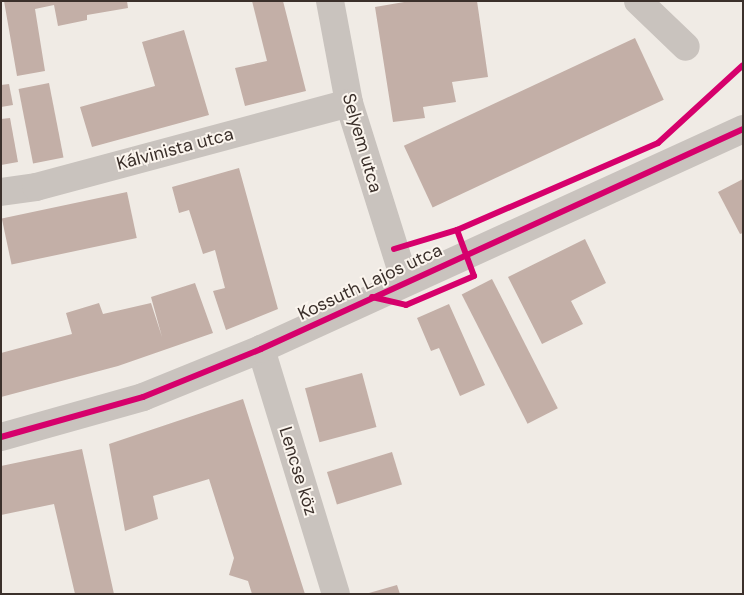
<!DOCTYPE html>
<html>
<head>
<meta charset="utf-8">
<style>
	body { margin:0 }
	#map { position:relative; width:744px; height:595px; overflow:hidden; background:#f0ebe5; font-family:"DM Sans",sans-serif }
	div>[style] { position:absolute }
	.building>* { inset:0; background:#c3afa7; transform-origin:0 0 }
	.minor>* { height:28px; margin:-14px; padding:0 14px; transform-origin:14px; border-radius:14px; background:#c9c3be }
	.cycleway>* { height:6px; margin:-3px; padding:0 3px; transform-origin:3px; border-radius:3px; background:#d6006c }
	span { translate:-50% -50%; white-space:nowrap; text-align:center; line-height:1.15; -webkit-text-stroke:4px #fbf5ee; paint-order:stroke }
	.street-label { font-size:18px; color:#3b302b }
	.frame { position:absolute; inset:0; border:2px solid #3b302b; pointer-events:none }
</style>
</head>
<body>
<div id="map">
	<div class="building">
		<div style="clip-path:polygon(4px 1px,127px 1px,128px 8px,87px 15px,87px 20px,58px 26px,54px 5px,35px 9px,45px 71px,17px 76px)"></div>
		<div style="clip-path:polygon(252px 1px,283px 1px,306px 91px,245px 106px,235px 68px,267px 61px)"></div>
		<div style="clip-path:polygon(410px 1px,477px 1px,488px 77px,452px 82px,456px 102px,423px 107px,425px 118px,393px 122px,375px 7px)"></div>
		<div style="clip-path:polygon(184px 30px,209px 115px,92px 147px,80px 107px,155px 86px,142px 42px)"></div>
		<div style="left:635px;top:38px;width:68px;height:255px;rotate:65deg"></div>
		<div style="left:49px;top:83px;width:76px;height:31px;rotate:79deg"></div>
		<div style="clip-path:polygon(9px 84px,13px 105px,1px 107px,1px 85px)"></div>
		<div style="clip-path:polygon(10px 118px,18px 162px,1px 165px,1px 119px)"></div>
		<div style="clip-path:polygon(239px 168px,278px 309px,226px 330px,213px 291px,225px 288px,215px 250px,203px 254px,189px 210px,179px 213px,172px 187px)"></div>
		<div style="clip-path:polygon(743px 179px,743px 233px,740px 234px,718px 192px)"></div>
		<div style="left:127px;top:192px;width:47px;height:128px;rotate:78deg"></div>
		<div style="clip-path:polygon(585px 239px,606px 283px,571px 301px,583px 324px,542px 344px,508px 277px)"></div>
		<div style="left:492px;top:279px;width:145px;height:34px;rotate:63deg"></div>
		<div style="clip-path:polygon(195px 283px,213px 333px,118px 366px,1px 397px,1px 353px,72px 334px,66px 313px,99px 303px,103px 314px,151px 303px,162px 337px,151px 297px)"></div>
		<div style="clip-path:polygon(449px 304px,485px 385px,460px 396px,439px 348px,431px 351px,417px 318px)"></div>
		<div style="left:362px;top:373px;width:56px;height:59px;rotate:75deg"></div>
		<div style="clip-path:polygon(243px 399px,304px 591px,305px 594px,252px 594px,248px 581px,229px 575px,234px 558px,209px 479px,153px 496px,158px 519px,125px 531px,109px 444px)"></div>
		<div style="clip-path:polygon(82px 449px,114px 594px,75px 594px,54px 504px,1px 515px,1px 466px)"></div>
		<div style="left:392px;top:452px;width:34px;height:68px;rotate:73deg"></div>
		<div style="clip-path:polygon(397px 585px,400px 594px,369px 594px,369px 593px)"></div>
	</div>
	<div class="minor">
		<div style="left:330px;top:1px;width:104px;rotate:79.4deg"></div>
		<div style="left:349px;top:103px;width:188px;rotate:72.6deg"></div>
		<div style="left:638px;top:1px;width:66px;rotate:43.8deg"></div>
		<div style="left:1px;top:192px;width:35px;rotate:-8deg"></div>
		<div style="left:36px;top:187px;width:324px;rotate:-15deg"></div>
		<div style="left:261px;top:349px;width:256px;rotate:73deg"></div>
		<div style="left:1px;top:437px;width:148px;rotate:-15.7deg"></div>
		<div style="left:143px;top:397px;width:127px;rotate:-22.1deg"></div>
		<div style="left:261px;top:349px;width:530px;rotate:-24.53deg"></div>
	</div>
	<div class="cycleway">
		<div style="left:394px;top:249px;width:66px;rotate:-16.8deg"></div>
		<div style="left:457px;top:230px;width:219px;rotate:-23.4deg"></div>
		<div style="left:658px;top:143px;width:115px;rotate:-42.5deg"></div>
		<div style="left:372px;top:297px;width:35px;rotate:13deg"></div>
		<div style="left:406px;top:305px;width:74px;rotate:-23.1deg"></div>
		<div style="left:474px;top:276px;width:49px;rotate:-110.3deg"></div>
		<div style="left:1px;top:437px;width:148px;rotate:-15.7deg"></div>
		<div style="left:143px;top:397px;width:127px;rotate:-22.1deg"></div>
		<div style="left:261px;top:349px;width:530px;rotate:-24.53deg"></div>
	</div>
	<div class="street-label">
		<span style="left:362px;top:143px;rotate:74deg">Selyem utca</span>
		<span style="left:175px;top:149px;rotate:-15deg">Kálvinista utca</span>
		<span style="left:370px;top:282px;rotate:-25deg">Kossuth Lajos utca</span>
		<span style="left:298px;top:471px;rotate:73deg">Lencse köz</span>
	</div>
	<div class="frame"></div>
</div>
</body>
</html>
